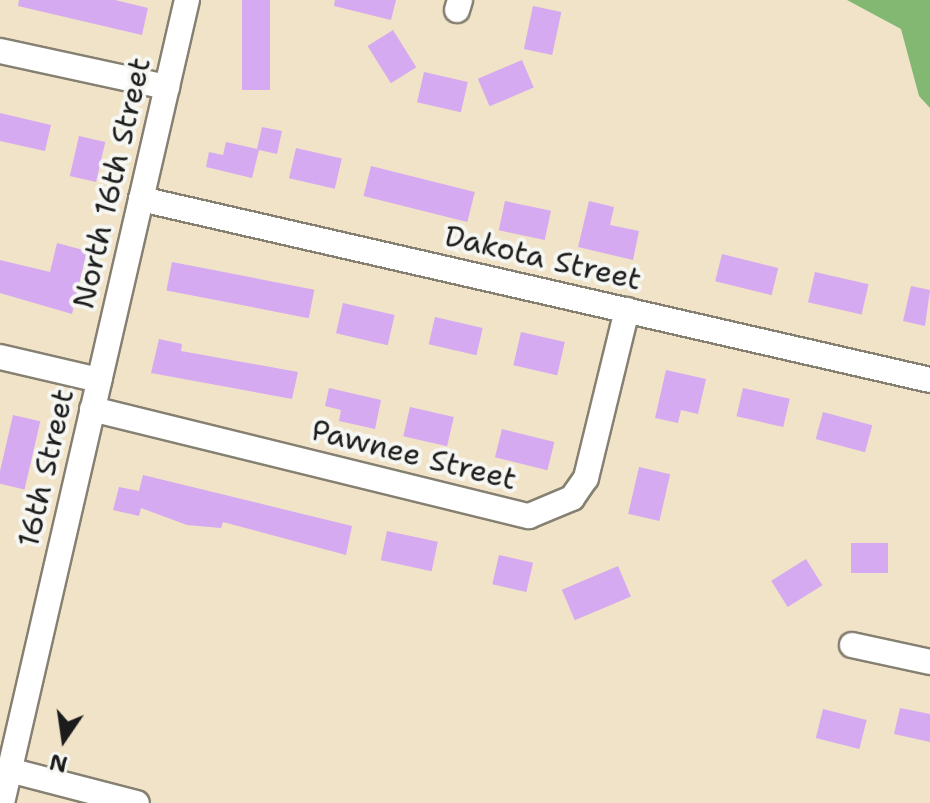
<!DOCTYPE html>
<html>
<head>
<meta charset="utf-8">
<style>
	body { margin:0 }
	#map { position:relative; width:930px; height:803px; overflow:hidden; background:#f0e3c7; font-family:"Shantell Sans",sans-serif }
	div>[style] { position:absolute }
	.forest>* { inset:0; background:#83b873 }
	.building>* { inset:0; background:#d5aaf1; transform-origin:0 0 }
	.roads { filter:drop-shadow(2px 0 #868072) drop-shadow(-2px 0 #868072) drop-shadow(0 2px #868072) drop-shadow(0 -2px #868072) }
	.street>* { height:24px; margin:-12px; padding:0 12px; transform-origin:12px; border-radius:12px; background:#fff }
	span { translate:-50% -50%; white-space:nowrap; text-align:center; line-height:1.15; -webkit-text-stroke:8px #f6f6f2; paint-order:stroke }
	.street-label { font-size:30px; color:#1c1c1c }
	.north { position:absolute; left:24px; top:699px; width:80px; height:80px; -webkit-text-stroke:6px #f6f6f2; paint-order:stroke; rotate:193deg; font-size:22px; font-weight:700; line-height:32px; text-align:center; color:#1c1c1c }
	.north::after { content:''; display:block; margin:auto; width:28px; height:36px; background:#1c1c1c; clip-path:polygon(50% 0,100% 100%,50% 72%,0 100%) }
</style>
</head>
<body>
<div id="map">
	<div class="forest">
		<div style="clip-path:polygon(847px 0,930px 0,930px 108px,919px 96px,901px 29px)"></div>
	</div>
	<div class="building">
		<div style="clip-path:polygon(19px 0,115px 0,148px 8px,142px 35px,18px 6px)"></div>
		<div style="left:242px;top:0;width:28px;height:90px"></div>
		<div style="clip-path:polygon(335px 0,396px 0,391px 20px,334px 6px)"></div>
		<div style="left:533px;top:6px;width:29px;height:44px;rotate:12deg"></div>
		<div style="left:393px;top:30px;width:44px;height:30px;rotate:58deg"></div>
		<div style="left:522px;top:60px;width:30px;height:48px;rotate:67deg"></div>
		<div style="left:424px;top:72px;width:45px;height:31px;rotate:13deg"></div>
		<div style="clip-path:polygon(0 113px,51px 125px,45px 151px,0 141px)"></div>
		<div style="clip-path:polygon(262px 127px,282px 131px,277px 154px,259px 150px,252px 178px,206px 167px,209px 152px,223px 155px,226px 142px,257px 149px)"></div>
		<div style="left:79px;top:136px;width:27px;height:41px;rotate:13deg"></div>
		<div style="left:296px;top:148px;width:47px;height:31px;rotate:13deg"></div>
		<div style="left:371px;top:166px;width:107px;height:31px;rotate:14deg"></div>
		<div style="left:505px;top:201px;width:47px;height:30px;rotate:12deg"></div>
		<div style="clip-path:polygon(589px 201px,614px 207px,610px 225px,639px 231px,633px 260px,578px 247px)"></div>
		<div style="clip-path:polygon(57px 243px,87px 251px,72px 314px,0 293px,0 260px,50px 272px)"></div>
		<div style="left:722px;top:254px;width:58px;height:28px;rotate:14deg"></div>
		<div style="left:172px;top:262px;width:145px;height:29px;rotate:11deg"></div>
		<div style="left:815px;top:272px;width:55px;height:31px;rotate:13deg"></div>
		<div style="clip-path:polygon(911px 286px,930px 290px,925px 326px,903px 321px)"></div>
		<div style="left:343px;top:303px;width:53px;height:31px;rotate:13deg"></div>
		<div style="left:435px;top:317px;width:49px;height:28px;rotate:13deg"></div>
		<div style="left:521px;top:332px;width:45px;height:34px;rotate:13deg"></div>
		<div style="clip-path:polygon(159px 339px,182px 344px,181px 351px,298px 372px,292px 399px,151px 373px)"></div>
		<div style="clip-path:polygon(666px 370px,706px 379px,698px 414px,681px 410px,678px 423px,655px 418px)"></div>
		<div style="clip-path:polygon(329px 388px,381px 400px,375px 429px,339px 421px,341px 410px,325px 406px)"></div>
		<div style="left:743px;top:388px;width:48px;height:29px;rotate:13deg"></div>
		<div style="left:410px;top:407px;width:45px;height:30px;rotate:13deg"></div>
		<div style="left:823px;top:412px;width:51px;height:28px;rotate:15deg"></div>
		<div style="left:13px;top:415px;width:28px;height:70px;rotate:13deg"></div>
		<div style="left:502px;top:429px;width:54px;height:29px;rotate:14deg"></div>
		<div style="left:639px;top:467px;width:32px;height:48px;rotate:13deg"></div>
		<div style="clip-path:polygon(143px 475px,352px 526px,346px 555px,223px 522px,221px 528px,187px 525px,141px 508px,139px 516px,113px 510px,119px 487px,139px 491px)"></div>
		<div style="left:387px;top:531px;width:52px;height:30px;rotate:12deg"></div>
		<div style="left:851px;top:543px;width:37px;height:30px"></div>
		<div style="left:499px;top:555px;width:35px;height:30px;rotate:13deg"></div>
		<div style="left:806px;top:559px;width:31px;height:41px;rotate:58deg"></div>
		<div style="left:618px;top:566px;width:33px;height:61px;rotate:67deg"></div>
		<div style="clip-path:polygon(900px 708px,930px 714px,930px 742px,894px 734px)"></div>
		<div style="left:823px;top:709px;width:45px;height:30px;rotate:14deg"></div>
	</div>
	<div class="roads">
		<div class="street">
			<div style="left:457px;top:10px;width:10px;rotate:-73deg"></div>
			<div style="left:0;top:51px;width:171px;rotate:12.2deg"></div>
			<div style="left:141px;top:199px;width:809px;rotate:12.92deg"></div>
			<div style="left:0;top:357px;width:102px;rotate:13.1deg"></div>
			<div style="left:92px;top:409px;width:450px;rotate:13.8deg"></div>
			<div style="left:529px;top:516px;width:47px;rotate:-22.7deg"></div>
			<div style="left:572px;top:498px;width:24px;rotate:-55deg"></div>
			<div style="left:586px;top:478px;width:173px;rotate:-76.3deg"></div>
			<div style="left:852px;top:645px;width:80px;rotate:12.3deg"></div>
			<div style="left:9px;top:770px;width:132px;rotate:14.5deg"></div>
			<div style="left:2px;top:803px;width:824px;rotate:-77.03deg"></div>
		</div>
	</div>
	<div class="street-label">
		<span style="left:112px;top:183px;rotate:-77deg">North 16th Street</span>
		<span style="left:543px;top:258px;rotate:13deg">Dakota Street</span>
		<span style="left:414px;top:455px;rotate:14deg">Pawnee Street</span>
		<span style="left:46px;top:468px;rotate:-77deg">16th Street</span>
	</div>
	<div class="north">N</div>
</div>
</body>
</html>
